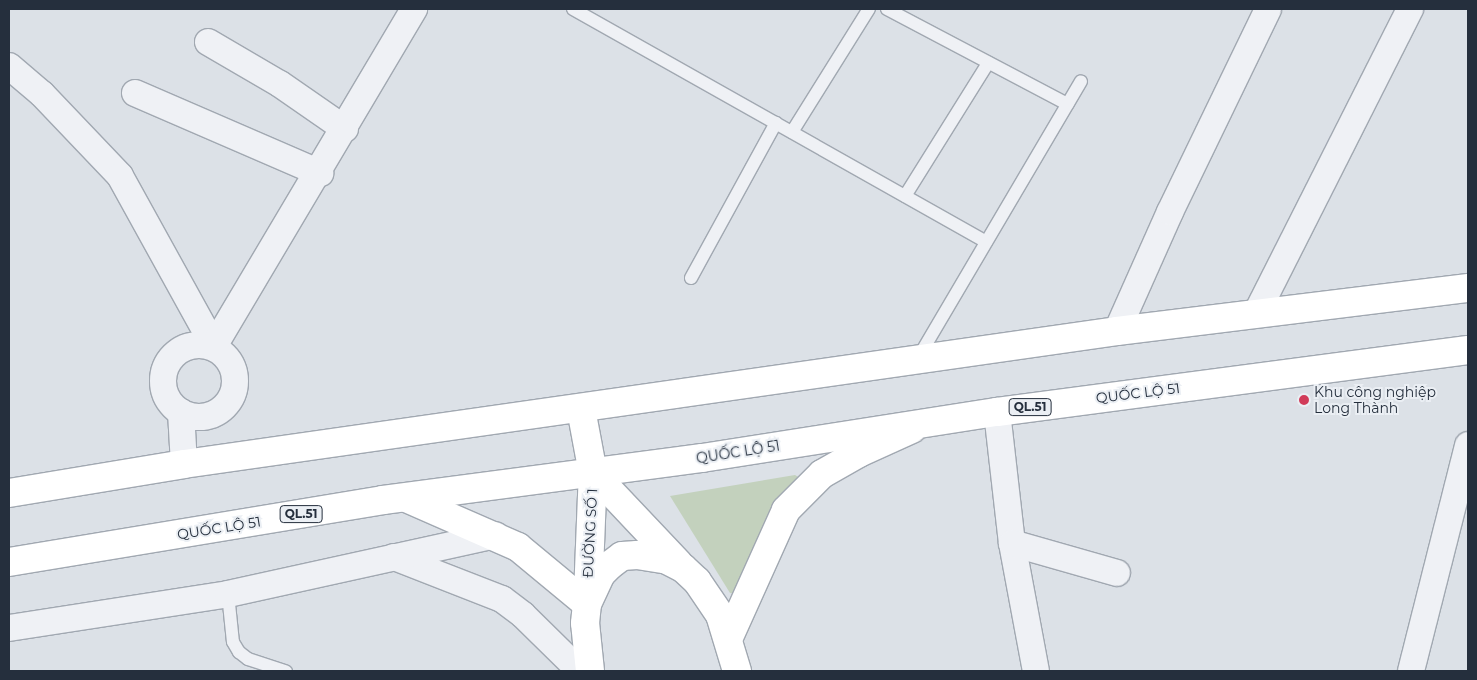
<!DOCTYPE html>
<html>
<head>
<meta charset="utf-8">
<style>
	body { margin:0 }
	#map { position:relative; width:1477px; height:680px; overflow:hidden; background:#dce1e7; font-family:Montserrat,sans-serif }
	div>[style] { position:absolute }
	.green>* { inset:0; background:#c3d1bd }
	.roads { filter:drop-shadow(1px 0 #a1a8b1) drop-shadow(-1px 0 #a1a8b1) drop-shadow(0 1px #a1a8b1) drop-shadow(0 -1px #a1a8b1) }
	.lane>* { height:12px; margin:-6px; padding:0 6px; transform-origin:6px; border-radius:6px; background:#eff1f5 }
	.street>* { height:26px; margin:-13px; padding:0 13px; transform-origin:13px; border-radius:13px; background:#eff1f5 }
	.street>.ring { margin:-13px; padding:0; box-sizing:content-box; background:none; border:26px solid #eff1f5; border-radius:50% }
	.secondary>* { height:28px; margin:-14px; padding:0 14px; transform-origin:14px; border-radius:14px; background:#fff }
	.highway>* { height:28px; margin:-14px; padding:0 14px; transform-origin:14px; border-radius:14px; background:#fff }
	.dots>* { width:14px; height:14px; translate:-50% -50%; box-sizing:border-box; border:2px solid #ebeff4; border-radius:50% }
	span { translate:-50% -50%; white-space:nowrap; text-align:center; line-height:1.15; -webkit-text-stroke:4px #ebeff4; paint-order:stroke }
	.shield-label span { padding:1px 4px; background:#ebeff4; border:1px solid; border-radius:4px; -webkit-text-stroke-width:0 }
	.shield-label { font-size:12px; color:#252f3d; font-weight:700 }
	.poi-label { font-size:14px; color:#252f3d }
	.left { translate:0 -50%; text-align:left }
	.street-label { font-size:14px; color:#252f3d }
	.frame { position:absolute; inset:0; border:10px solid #252f3d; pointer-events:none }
</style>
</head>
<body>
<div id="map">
	<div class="green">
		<div style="clip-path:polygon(795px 475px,800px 478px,736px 594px,730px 593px,670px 496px)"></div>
	</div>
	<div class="roads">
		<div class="lane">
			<div style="left:573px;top:9px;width:474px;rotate:29.4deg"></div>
			<div style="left:887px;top:9px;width:204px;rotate:27.8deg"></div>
			<div style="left:792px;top:132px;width:145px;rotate:-58deg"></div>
			<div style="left:905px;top:196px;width:157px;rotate:-58deg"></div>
			<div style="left:691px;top:278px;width:177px;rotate:-61.3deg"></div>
			<div style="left:918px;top:358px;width:321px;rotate:-59.5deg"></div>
			<div style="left:228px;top:594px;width:48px;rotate:84.1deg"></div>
			<div style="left:233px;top:642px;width:12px;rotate:59deg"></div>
			<div style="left:239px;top:652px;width:11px;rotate:38deg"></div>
			<div style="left:248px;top:659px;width:40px;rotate:18deg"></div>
		</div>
		<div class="street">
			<div style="left:208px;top:42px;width:83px;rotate:30.3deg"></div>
			<div style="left:280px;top:84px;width:79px;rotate:34.7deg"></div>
			<div style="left:9px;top:66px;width:43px;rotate:40.3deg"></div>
			<div style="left:42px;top:94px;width:113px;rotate:46.4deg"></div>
			<div style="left:120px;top:176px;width:194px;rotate:61.1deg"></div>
			<div style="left:135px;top:93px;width:202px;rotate:23.4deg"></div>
			<div style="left:1256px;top:314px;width:342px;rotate:-63.2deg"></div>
			<div style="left:1117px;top:331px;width:130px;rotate:-66deg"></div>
			<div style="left:1170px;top:212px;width:225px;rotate:-64.2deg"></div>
			<div class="ring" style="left:163px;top:345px;width:46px;height:46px"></div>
			<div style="left:214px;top:346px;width:392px;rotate:-59.3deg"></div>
			<div style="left:181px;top:412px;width:52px;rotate:86.7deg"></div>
			<div style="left:997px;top:412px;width:132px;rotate:83.5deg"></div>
			<div style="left:1012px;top:543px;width:130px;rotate:79.4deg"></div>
			<div style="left:1012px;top:543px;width:109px;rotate:15.9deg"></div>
			<div style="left:394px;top:557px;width:116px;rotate:21.3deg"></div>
			<div style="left:502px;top:599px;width:26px;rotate:37deg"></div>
			<div style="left:523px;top:615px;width:80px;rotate:44.5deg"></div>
			<div style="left:9px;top:628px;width:222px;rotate:-8.8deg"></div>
			<div style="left:228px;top:594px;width:274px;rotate:-12.4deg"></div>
			<div style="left:1411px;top:671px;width:233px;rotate:-75.8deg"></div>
		</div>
		<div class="secondary">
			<div style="left:593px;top:473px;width:124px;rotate:46.6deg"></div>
			<div style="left:406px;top:498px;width:122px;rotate:23.6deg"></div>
			<div style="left:518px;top:547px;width:89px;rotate:39.6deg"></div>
			<div style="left:588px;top:595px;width:122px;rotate:-87.7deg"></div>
			<div style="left:729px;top:637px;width:139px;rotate:-65.8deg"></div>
			<div style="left:786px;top:510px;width:51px;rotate:-45deg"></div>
			<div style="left:822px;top:474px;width:43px;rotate:-29.6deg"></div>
			<div style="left:859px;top:453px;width:58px;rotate:-24.4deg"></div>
			<div style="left:590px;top:671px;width:48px;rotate:-95.9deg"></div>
			<div style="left:585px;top:623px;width:19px;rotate:-84deg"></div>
			<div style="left:587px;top:604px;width:33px;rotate:-65deg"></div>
			<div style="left:601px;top:574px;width:13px;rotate:-45deg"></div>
			<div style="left:610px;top:565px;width:15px;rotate:-37deg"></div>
			<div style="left:622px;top:556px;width:15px;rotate:-4deg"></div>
			<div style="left:637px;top:555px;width:30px;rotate:9deg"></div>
			<div style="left:667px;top:560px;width:18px;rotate:27deg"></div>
			<div style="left:683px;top:568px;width:19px;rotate:43deg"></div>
			<div style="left:697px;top:581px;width:41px;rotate:55.9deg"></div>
			<div style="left:720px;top:615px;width:59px;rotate:73.1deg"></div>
		</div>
		<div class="highway">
			<div style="left:581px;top:409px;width:65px;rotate:79.4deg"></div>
			<div style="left:9px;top:493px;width:177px;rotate:-9.4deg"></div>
			<div style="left:184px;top:464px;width:942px;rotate:-8.11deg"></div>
			<div style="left:1117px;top:331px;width:354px;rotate:-7deg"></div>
			<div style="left:9px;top:562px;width:379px;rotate:-9.4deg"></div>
			<div style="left:383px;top:500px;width:322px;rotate:-7.5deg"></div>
			<div style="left:702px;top:458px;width:299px;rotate:-8.9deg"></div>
			<div style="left:997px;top:412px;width:475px;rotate:-7.5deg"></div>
		</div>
	</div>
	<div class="dots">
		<div style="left:1304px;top:400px;background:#d13b59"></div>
	</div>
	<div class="shield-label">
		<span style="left:1030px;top:407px">QL.51</span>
		<span style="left:301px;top:514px">QL.51</span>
	</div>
	<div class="poi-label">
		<span class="left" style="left:1314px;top:400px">Khu công nghiệp<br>Long Thành</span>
	</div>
	<div class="street-label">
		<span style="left:1138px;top:393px;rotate:-7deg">QUỐC LỘ 51</span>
		<span style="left:738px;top:452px;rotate:-9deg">QUỐC LỘ 51</span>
		<span style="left:219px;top:528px;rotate:-9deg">QUỐC LỘ 51</span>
		<span style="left:590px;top:533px;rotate:-87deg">ĐƯỜNG SỐ 1</span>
	</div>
	<div class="frame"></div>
</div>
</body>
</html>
